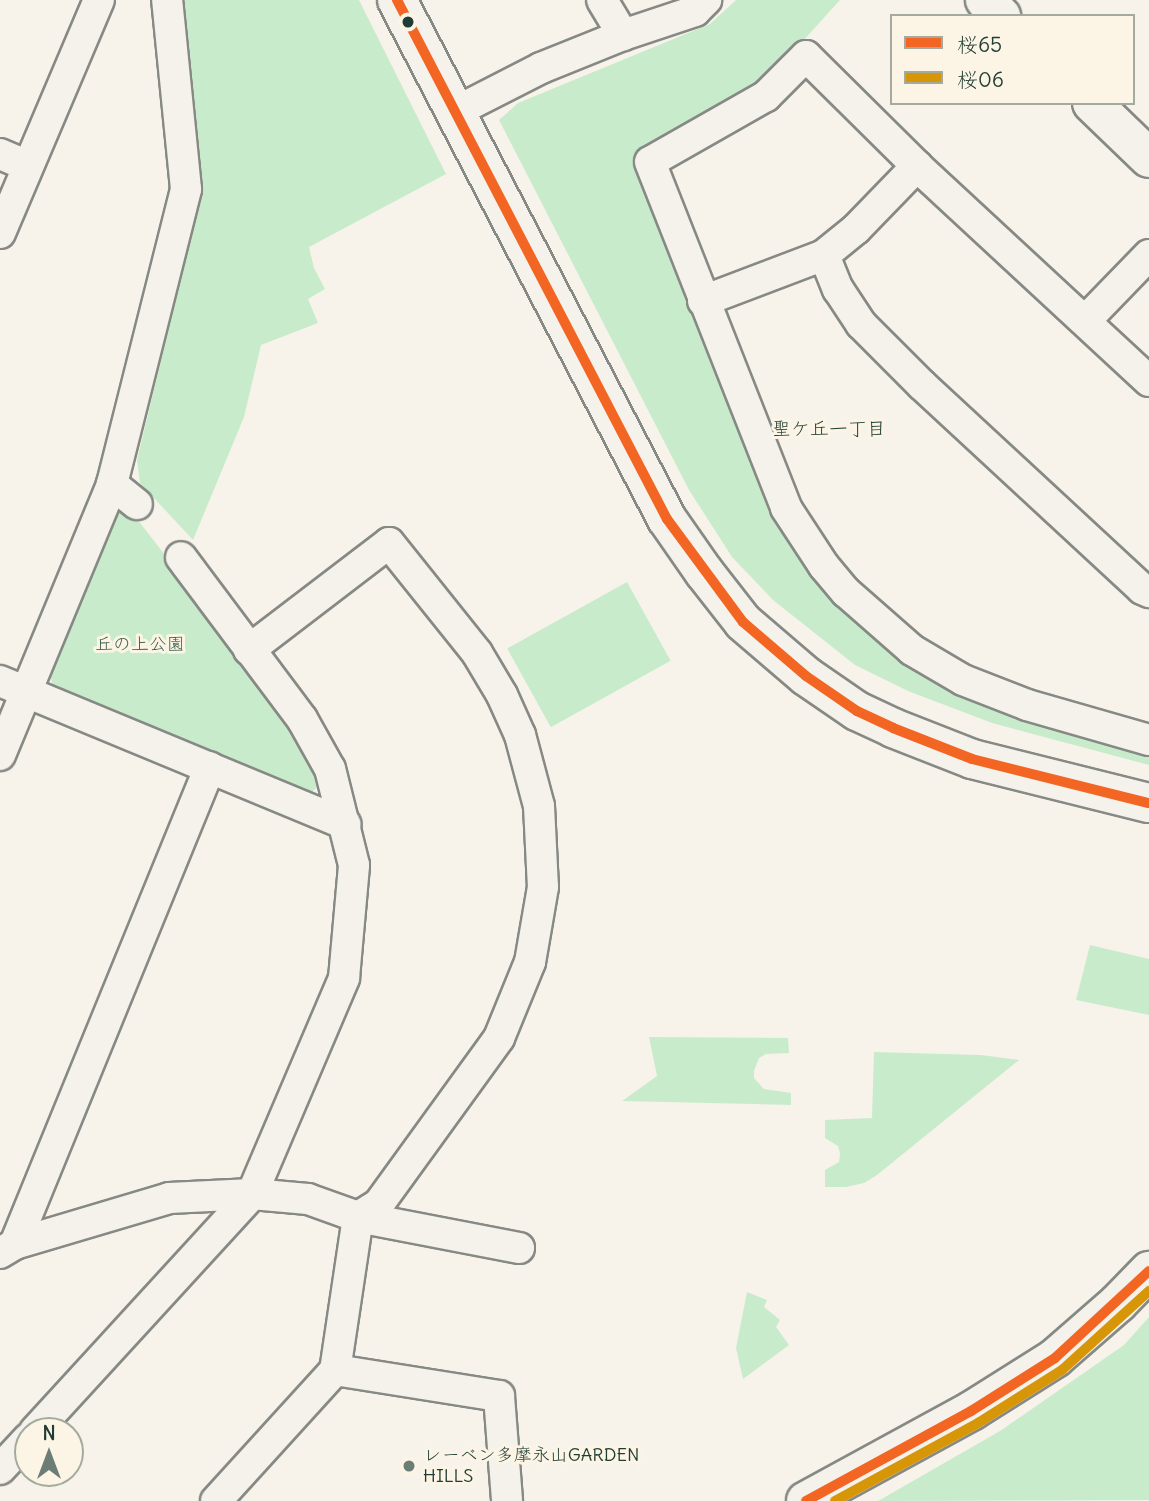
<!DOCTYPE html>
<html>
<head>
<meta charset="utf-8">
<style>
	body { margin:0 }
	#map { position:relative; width:1149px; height:1501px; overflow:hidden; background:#f7f3ea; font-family:Delius,"Klee One",sans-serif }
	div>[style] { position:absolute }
	.green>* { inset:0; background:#c8eccb; transform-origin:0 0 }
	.roads { filter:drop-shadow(2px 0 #868984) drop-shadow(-2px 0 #868984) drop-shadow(0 2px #868984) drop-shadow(0 -2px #868984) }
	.street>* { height:30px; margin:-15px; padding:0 15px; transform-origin:15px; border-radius:15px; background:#f5f2ec }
	.secondary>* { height:38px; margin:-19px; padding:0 19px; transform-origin:19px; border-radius:19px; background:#f5f2ec }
	.bus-1>* { height:10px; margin:-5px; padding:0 5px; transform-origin:5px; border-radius:5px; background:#f26522 }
	.bus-2>* { height:10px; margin:-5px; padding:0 5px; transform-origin:5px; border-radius:5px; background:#d79608 }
	.dots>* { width:19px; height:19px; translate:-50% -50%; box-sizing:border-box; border:4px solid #fcf5e5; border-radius:50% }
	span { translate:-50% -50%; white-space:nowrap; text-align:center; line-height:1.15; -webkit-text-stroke:6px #fcf5e5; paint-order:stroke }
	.park-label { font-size:18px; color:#395f4d }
	.poi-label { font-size:18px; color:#1f3d34 }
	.left { translate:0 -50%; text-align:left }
	.neighbourhood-label { font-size:19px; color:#1f3d34 }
	.legend { position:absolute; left:890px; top:14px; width:245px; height:91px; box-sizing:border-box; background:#fcf5e5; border:2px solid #a4ab9e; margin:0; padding:9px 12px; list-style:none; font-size:21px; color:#1f3d34 }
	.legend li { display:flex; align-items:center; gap:14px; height:35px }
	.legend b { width:35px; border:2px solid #a4ab9e }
	.north { position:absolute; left:14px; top:1417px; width:70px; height:70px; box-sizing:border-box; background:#fcf5e5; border:2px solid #a4ab9e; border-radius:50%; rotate:0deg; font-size:19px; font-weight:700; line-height:28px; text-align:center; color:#1f3d34 }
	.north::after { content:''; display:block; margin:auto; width:24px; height:32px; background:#6b7d74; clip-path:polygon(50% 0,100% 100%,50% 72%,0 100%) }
</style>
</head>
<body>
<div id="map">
	<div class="green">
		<div style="clip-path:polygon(185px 0,359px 0,446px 174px,309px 247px,314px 268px,325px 289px,308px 299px,318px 323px,261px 345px,244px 417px,193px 540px,140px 483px,137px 460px,202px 189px,185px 56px)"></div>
		<div style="clip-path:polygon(736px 0,840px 0,763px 85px,636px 155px,772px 513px,790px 544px,862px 624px,1149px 753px,1149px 765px,992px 723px,908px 691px,855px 665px,773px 600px,732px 557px,689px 490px,499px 120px,518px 103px,710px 24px)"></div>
		<div style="clip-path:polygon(130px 510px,299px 727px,324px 781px,311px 793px,53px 689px,50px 673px,108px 513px)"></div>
		<div style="left:627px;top:582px;width:90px;height:137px;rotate:61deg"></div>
		<div style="clip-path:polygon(1090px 945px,1149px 959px,1149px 1015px,1076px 1000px)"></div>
		<div style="clip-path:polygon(649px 1037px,788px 1038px,789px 1053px,766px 1054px,759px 1058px,754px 1071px,754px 1078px,764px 1089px,791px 1093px,791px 1105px,622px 1101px,657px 1076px)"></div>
		<div style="clip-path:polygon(874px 1052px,981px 1055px,1019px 1060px,877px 1175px,864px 1183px,846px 1187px,825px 1187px,825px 1170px,839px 1162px,840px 1154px,838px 1146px,825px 1138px,825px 1120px,872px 1118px)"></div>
		<div style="clip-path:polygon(747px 1292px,767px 1300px,764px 1307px,780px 1320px,776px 1327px,789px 1345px,743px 1379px,736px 1348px)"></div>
		<div style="clip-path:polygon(1149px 1317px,1149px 1500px,878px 1501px,1000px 1431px,1124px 1345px)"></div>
	</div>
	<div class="roads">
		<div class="street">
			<div style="left:602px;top:0;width:41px;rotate:59deg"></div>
			<div style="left:455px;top:112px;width:97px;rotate:-27.1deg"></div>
			<div style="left:541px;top:68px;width:88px;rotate:-21.9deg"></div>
			<div style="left:623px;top:35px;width:76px;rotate:-18.4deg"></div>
			<div style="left:695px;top:11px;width:16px;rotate:-45deg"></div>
			<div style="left:0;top:154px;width:30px;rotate:23deg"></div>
			<div style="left:0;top:233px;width:253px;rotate:-67deg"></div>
			<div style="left:824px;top:255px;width:37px;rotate:68deg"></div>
			<div style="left:838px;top:289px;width:42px;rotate:56.7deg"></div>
			<div style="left:861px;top:324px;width:86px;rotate:45deg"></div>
			<div style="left:922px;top:385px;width:300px;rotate:42.8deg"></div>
			<div style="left:1142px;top:589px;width:8px;rotate:23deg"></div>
			<div style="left:703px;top:301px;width:129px;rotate:-20.8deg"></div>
			<div style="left:824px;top:255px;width:41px;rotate:-39.1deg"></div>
			<div style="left:856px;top:229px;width:88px;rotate:-45.9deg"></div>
			<div style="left:1085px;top:321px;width:92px;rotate:-45.9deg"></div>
			<div style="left:1149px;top:381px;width:316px;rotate:-137.2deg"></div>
			<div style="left:917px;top:166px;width:156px;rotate:-135.3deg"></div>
			<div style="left:806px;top:56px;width:57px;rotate:135deg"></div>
			<div style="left:766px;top:96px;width:133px;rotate:150.4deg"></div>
			<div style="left:650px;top:162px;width:372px;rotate:68.5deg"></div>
			<div style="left:786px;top:508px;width:69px;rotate:56.8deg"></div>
			<div style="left:824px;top:566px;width:34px;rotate:50deg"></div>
			<div style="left:846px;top:592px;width:88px;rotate:41.3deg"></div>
			<div style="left:912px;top:650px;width:59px;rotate:30.5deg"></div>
			<div style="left:963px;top:680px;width:69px;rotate:21.3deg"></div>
			<div style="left:1027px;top:705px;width:127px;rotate:16deg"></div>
			<div style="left:112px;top:484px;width:32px;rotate:39deg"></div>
			<div style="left:249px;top:650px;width:176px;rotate:-37.4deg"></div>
			<div style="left:389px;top:543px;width:141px;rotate:51.3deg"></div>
			<div style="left:477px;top:653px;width:49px;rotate:59.2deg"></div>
			<div style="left:502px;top:695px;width:44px;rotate:65.8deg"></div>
			<div style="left:520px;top:735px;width:73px;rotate:75deg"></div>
			<div style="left:539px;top:806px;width:81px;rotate:87.2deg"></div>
			<div style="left:543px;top:887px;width:76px;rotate:99.8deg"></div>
			<div style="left:530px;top:962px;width:82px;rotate:112.2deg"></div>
			<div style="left:499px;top:1038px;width:205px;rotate:125.9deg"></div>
			<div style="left:379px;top:1204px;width:25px;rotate:148deg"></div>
			<div style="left:358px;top:1217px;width:155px;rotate:98.5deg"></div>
			<div style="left:0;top:681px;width:374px;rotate:22.5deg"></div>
			<div style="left:0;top:755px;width:293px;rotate:-67.5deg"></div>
			<div style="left:112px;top:484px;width:304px;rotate:-75.9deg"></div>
			<div style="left:186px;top:189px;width:190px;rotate:-95.7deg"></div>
			<div style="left:15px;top:1244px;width:515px;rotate:-67.77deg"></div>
			<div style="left:0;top:1253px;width:17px;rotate:-31deg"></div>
			<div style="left:15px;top:1244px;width:161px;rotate:-16.6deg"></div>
			<div style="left:169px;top:1198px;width:83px;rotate:-2.8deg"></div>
			<div style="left:252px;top:1194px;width:56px;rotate:5.1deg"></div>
			<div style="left:308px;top:1199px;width:53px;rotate:19.8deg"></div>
			<div style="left:358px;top:1217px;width:164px;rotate:10.9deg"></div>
			<div style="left:35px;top:1431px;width:321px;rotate:-47.5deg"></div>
			<div style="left:252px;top:1194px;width:235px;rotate:-66.9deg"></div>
			<div style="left:344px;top:978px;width:113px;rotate:-84.9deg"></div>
			<div style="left:354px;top:865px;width:99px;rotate:-104deg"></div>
			<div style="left:330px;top:769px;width:57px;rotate:-119.2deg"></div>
			<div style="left:302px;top:719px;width:202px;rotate:-126.8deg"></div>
			<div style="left:0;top:1469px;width:41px;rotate:-47deg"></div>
			<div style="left:216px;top:1501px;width:177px;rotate:-47.7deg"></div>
			<div style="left:335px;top:1370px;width:166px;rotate:9deg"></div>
			<div style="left:499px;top:1396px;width:105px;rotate:85.6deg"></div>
		</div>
		<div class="secondary">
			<div style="left:397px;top:0;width:585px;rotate:62.52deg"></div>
			<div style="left:667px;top:519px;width:65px;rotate:55.1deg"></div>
			<div style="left:704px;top:572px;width:63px;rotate:52deg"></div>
			<div style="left:743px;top:622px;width:83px;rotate:40.6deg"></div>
			<div style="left:806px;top:676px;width:62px;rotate:34.5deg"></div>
			<div style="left:857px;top:711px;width:40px;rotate:25deg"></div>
			<div style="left:893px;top:728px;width:85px;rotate:21.4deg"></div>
			<div style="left:972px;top:759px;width:182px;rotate:14deg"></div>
			<div style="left:985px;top:0;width:23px;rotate:45deg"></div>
			<div style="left:1092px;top:103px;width:79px;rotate:44deg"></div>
			<div style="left:806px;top:1501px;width:188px;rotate:-28.6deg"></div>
			<div style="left:971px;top:1411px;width:99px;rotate:-32.2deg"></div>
			<div style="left:1055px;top:1358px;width:84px;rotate:-41.1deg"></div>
			<div style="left:1118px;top:1303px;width:45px;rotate:-45.9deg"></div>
		</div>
	</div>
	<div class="bus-1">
		<div style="left:397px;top:0;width:585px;rotate:62.52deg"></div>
		<div style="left:667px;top:519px;width:128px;rotate:53.6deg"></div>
		<div style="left:743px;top:622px;width:83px;rotate:40.6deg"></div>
		<div style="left:806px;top:676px;width:62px;rotate:34.5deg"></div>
		<div style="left:857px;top:711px;width:40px;rotate:25deg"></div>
		<div style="left:893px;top:728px;width:85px;rotate:21.4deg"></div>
		<div style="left:972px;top:759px;width:182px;rotate:14deg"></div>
		<div style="left:806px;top:1501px;width:188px;rotate:-28.6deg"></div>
		<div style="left:971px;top:1411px;width:99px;rotate:-32.2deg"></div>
		<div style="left:1055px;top:1358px;width:128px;rotate:-42.8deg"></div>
	</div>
	<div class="bus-2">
		<div style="left:835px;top:1501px;width:163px;rotate:-28.6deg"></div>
		<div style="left:978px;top:1423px;width:99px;rotate:-32.2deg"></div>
		<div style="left:1062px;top:1370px;width:118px;rotate:-42.2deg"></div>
	</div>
	<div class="dots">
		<div style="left:408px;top:22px;background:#1f3d34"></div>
		<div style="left:409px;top:1466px;background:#6b7d74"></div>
	</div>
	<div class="park-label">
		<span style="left:140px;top:644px">丘の上公園</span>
	</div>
	<div class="poi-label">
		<span class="left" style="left:423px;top:1466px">レーベン多摩永山GARDEN<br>HILLS</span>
	</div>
	<div class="neighbourhood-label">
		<span style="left:829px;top:429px">聖ケ丘一丁目</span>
	</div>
	<ul class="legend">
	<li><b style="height:9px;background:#f26522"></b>桜65</li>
	<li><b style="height:9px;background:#d79608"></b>桜06</li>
	</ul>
	<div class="north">N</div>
</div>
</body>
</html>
